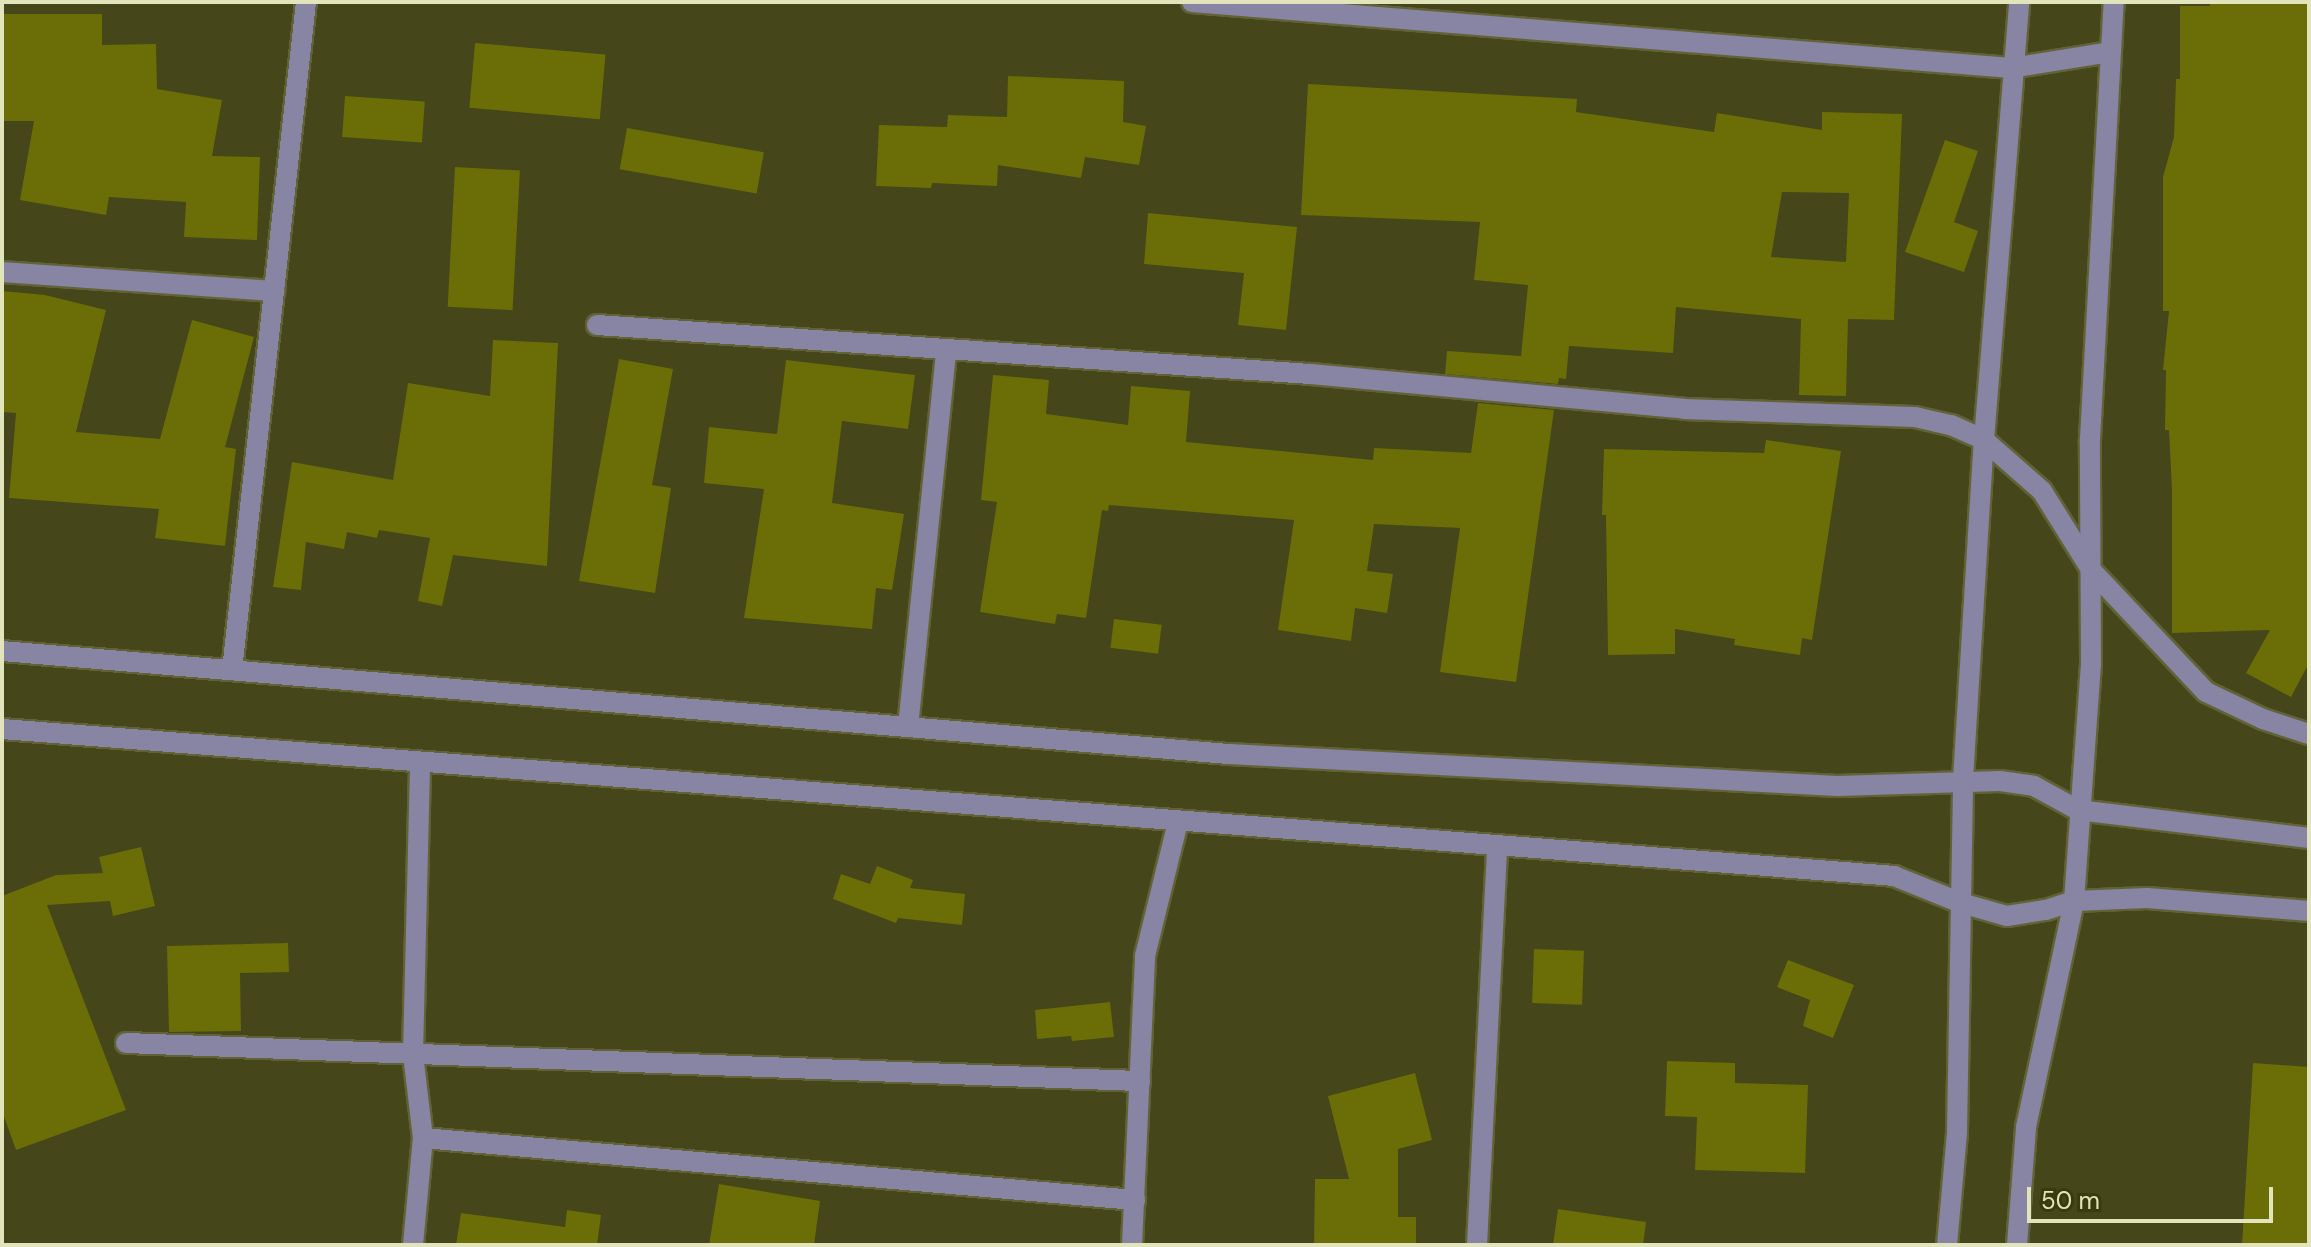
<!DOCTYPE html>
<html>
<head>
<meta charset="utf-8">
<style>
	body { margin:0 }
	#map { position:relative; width:2311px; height:1247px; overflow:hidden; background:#454619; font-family:"DM Sans",sans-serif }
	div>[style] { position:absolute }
	.building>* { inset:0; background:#6b6d06; transform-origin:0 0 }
	.roads { filter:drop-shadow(2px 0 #616336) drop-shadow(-2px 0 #616336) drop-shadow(0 2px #616336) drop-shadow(0 -2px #616336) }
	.minor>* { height:20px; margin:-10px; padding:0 10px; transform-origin:10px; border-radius:10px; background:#8884a4 }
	span { translate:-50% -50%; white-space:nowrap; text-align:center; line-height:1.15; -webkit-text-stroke:7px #3a3b0d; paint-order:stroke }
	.frame { position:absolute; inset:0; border:4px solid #e2e5bc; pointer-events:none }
	.scale { position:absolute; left:2027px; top:1187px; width:246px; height:36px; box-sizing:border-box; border:4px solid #e2e5bc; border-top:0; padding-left:10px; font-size:24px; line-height:28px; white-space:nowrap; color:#e2e5bc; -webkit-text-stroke:6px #3a3b0d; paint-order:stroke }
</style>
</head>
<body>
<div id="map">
	<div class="building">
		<div style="clip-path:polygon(2210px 2px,2309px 2px,2309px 663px,2291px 697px,2246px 673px,2270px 630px,2172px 633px,2172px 491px,2169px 430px,2165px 430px,2166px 370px,2163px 370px,2169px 311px,2163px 311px,2163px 177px,2174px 137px,2176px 79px,2180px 79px,2180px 6px,2210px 6px)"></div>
		<div style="clip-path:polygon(2px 14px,102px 14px,102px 45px,156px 44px,157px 89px,222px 100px,212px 156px,260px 157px,257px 240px,184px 237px,186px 202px,109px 197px,106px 215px,20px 200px,34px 121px,2px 121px)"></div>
		<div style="left:475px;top:43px;width:131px;height:65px;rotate:5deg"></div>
		<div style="clip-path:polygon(1008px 76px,1124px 81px,1123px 122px,1146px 126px,1139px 165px,1085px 157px,1081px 178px,998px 165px,997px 186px,932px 183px,931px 188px,876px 186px,879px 125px,947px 127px,948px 115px,1007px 117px)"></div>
		<div style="clip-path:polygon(evenodd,1308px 84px,1577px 99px,1576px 112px,1714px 132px,1717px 113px,1822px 130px,1822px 112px,1902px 114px,1894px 320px,1848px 319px,1846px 396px,1799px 395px,1801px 319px,1676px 307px,1673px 353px,1569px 346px,1566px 379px,1559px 378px,1558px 384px,1445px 374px,1447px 351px,1521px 356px,1528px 285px,1474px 280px,1480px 222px,1301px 215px,1308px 84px,1782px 192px,1849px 193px,1846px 262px,1771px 257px,1782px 192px)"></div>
		<div style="left:345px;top:96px;width:80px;height:41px;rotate:4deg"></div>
		<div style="left:627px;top:128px;width:139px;height:42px;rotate:10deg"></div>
		<div style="clip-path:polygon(1945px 140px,1978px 151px,1954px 222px,1978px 231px,1964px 272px,1905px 252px)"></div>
		<div style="left:455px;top:167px;width:65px;height:140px;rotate:3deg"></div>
		<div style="clip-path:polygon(1148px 213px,1297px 227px,1286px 330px,1238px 325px,1244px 273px,1144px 264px)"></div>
		<div style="clip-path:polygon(2px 291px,45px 295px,106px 310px,76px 432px,160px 439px,192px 320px,254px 337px,225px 447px,236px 449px,225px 546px,155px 538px,159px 509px,9px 498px,16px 413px,2px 412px)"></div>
		<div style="clip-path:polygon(493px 340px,558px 343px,547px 566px,453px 555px,442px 606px,418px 601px,430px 538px,379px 530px,377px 538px,347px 532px,344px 549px,306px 542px,301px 590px,273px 587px,292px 462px,393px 480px,408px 383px,490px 396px)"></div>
		<div style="clip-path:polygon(619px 359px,673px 369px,652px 485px,671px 488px,655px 593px,579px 581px)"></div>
		<div style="clip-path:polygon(786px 360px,915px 375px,908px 429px,842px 421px,832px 503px,904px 514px,892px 590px,876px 588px,872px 629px,744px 618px,764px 489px,704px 483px,709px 427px,777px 434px)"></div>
		<div style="clip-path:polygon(993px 375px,1049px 380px,1046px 414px,1128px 425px,1131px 386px,1190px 391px,1186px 442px,1373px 460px,1374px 448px,1471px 453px,1478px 403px,1554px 410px,1516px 682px,1440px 672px,1460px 528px,1374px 524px,1367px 571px,1393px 574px,1387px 613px,1355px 608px,1351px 641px,1278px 630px,1294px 520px,1109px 505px,1108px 511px,1102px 510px,1086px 618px,1057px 614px,1055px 624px,980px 612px,997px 502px,981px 500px)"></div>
		<div style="clip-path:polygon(1766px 440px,1841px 451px,1812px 640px,1802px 638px,1800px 655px,1734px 645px,1735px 639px,1675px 629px,1675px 654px,1608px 655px,1606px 515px,1602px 515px,1604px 449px,1764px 453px)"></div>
		<div style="left:1114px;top:619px;width:48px;height:29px;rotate:7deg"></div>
		<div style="clip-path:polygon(141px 847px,155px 906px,113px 916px,110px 901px,47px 905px,126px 1110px,16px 1150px,2px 1111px,2px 896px,56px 875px,103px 873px,99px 857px)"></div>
		<div style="clip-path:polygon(877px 866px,913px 880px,910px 888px,965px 894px,962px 925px,898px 918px,896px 923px,833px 899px,841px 874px,870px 884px)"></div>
		<div style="clip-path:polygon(288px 943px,289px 972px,240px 973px,241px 1031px,169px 1032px,167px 946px)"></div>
		<div style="left:1534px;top:949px;width:50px;height:54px;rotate:2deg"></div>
		<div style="clip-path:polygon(1788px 960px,1854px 985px,1833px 1038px,1803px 1026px,1810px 1000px,1777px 987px)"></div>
		<div style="clip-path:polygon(1110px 1002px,1114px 1037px,1072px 1041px,1071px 1036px,1037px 1039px,1035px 1010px)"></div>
		<div style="clip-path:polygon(1667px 1061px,1735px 1063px,1735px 1083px,1808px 1085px,1805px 1173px,1695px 1170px,1697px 1117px,1665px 1116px)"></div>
		<div style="clip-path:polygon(2253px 1063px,2309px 1067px,2309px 1245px,2242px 1245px)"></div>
		<div style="clip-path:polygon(1415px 1073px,1432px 1140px,1398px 1149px,1398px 1217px,1416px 1217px,1416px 1245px,1314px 1245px,1315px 1179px,1349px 1179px,1328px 1096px)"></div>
		<div style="clip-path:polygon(719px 1184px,820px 1201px,814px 1245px,709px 1245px)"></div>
		<div style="clip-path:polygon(1558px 1209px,1646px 1222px,1643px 1245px,1553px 1245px)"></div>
		<div style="clip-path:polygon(567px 1210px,601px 1215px,597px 1245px,456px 1245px,461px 1213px,565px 1227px)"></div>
	</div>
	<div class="roads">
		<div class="minor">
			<div style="left:1192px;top:2px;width:822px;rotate:4.61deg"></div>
			<div style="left:2011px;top:68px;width:100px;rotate:-9.2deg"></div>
			<div style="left:2px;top:272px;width:273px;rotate:4deg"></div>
			<div style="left:597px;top:325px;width:715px;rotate:3.93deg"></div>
			<div style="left:1310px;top:374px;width:376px;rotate:5.3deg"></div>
			<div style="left:1684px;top:409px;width:231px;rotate:2deg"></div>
			<div style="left:1915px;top:417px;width:37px;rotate:13deg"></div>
			<div style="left:1951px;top:425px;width:36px;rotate:24deg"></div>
			<div style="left:1984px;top:440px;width:77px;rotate:41.3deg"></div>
			<div style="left:2042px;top:491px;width:94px;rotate:58deg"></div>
			<div style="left:2092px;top:571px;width:166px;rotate:46.7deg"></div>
			<div style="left:2206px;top:692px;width:63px;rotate:25.3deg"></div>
			<div style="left:2263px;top:719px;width:48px;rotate:18.1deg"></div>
			<div style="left:2px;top:651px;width:1231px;rotate:4.8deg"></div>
			<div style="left:1229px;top:754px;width:609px;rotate:3.01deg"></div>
			<div style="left:1837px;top:786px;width:163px;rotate:-1.8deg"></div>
			<div style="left:2000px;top:781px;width:34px;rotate:8deg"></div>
			<div style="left:2034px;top:786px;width:50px;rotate:28.6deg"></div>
			<div style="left:2078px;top:810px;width:233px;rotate:6.9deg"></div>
			<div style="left:232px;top:670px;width:672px;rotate:-83.68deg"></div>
			<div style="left:908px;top:727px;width:377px;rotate:-84.2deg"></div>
			<div style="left:2px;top:729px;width:1898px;rotate:4.44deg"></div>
			<div style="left:1894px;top:876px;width:72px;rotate:21.9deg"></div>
			<div style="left:1961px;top:903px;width:48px;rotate:15.8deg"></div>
			<div style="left:2007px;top:916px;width:39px;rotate:-9deg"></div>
			<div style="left:2046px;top:910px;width:29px;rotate:-18deg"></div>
			<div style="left:2074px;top:901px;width:73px;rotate:-2.4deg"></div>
			<div style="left:2147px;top:898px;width:163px;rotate:4.6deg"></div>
			<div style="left:126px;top:1043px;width:1015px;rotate:2.15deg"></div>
			<div style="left:423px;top:1138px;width:715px;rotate:4.98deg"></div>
			<div style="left:413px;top:1245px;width:107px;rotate:-84.7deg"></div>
			<div style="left:423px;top:1138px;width:85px;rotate:-96.8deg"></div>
			<div style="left:413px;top:1054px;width:291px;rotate:-88.6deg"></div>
			<div style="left:1132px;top:1245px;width:289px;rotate:-87.4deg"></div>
			<div style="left:1145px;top:956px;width:138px;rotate:-76.2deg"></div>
			<div style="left:1477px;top:1245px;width:400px;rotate:-87.1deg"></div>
			<div style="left:1947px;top:1245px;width:113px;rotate:-84.9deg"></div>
			<div style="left:1957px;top:1132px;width:352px;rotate:-89deg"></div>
			<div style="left:1963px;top:780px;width:341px;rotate:-86.5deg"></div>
			<div style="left:1984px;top:440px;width:439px;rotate:-85.4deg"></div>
			<div style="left:2017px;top:1245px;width:118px;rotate:-85.6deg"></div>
			<div style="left:2026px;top:1127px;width:231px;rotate:-78deg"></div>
			<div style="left:2074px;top:901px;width:239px;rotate:-85.9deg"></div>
			<div style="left:2091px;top:663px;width:224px;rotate:-90.3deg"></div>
			<div style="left:2090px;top:439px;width:438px;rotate:-86.9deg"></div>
		</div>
	</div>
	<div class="frame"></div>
	<div class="scale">50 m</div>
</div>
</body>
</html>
